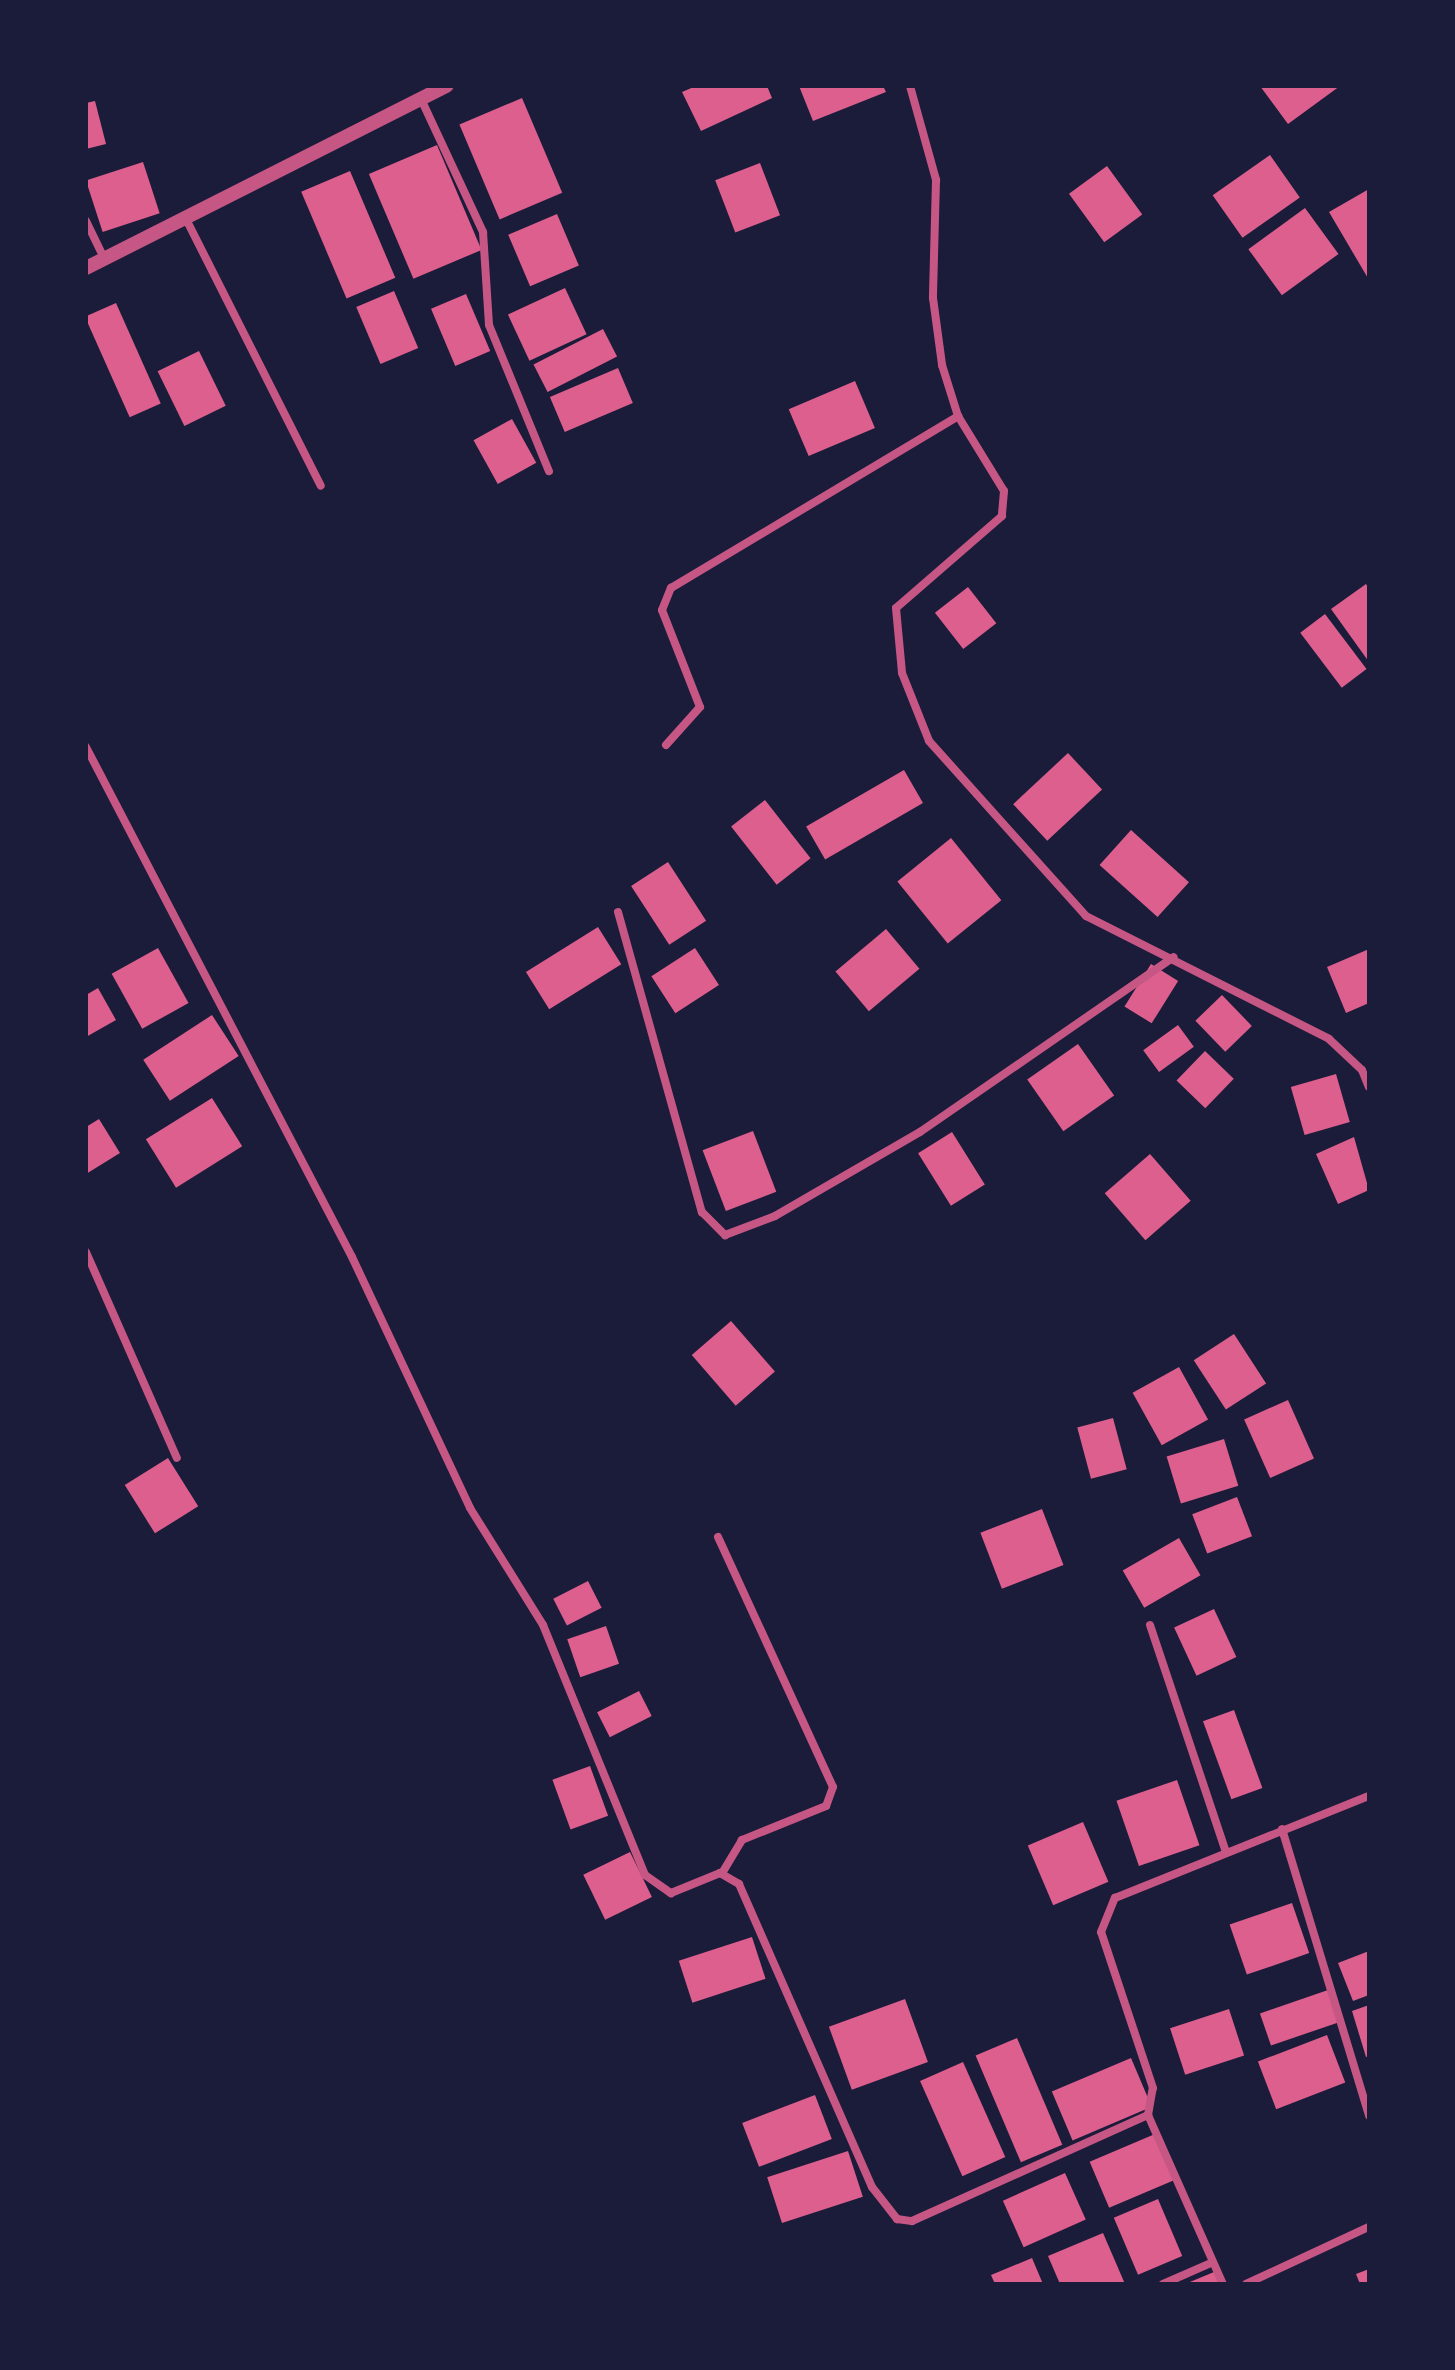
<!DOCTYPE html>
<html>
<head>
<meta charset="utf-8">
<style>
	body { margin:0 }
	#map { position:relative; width:1455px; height:2370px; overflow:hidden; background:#1b1b3a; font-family:"Crimson Pro",serif }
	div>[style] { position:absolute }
	.building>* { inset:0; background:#dd5f8e; transform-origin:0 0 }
	.minor>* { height:8px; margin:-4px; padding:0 4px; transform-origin:4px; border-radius:4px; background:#c65784 }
	.tertiary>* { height:14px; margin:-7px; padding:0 7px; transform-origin:7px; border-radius:7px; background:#c65784 }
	span { translate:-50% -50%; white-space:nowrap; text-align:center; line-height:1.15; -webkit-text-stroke:8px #1b1b3a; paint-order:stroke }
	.frame { position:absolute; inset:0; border:88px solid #1b1b3a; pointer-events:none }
</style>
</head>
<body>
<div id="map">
	<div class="building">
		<div style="clip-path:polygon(696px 86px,767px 86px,772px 98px,701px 131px,682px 92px)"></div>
		<div style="clip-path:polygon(799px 86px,883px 86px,886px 92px,813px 121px)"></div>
		<div style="clip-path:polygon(1260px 86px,1340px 86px,1288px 124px)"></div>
		<div style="left:522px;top:98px;width:103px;height:68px;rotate:67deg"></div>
		<div style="clip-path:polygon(95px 101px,106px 144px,86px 149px,86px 103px)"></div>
		<div style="left:437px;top:145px;width:114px;height:74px;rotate:67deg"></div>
		<div style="left:1270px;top:155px;width:52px;height:70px;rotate:55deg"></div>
		<div style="left:143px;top:162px;width:54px;height:60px;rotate:72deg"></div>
		<div style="left:760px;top:163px;width:56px;height:48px;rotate:69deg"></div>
		<div style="left:1107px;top:166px;width:60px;height:47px;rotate:54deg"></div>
		<div style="left:350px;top:171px;width:116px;height:53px;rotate:67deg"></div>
		<div style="clip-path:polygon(1369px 189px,1369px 280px,1329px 212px)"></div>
		<div style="left:1305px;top:208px;width:57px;height:70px;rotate:54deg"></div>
		<div style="left:557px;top:214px;width:56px;height:53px;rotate:67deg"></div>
		<div style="left:565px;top:288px;width:51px;height:63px;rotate:65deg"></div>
		<div style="left:394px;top:291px;width:62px;height:41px;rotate:67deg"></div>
		<div style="left:466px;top:294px;width:62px;height:38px;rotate:67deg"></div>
		<div style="left:116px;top:303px;width:110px;height:34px;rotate:66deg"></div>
		<div style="left:603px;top:329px;width:31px;height:78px;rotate:63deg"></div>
		<div style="left:199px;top:351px;width:61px;height:46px;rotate:64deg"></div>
		<div style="left:618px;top:368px;width:38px;height:74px;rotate:67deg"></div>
		<div style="left:855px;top:381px;width:51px;height:72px;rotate:67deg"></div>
		<div style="left:512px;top:419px;width:50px;height:44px;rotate:61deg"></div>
		<div style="clip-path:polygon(1366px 584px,1369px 589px,1369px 662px,1331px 609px)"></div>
		<div style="left:968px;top:587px;width:46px;height:42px;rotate:52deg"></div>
		<div style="left:1325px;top:614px;width:69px;height:31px;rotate:53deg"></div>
		<div style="left:1068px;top:753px;width:50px;height:75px;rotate:47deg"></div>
		<div style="left:904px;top:770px;width:38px;height:113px;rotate:60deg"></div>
		<div style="left:765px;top:800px;width:74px;height:43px;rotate:52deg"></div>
		<div style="left:1131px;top:830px;width:78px;height:47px;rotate:42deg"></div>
		<div style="left:951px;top:838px;width:80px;height:69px;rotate:51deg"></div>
		<div style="left:668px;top:862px;width:70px;height:44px;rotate:57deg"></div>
		<div style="left:598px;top:927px;width:44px;height:85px;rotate:58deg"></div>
		<div style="left:886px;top:929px;width:52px;height:66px;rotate:50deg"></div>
		<div style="left:158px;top:948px;width:63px;height:53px;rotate:61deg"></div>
		<div style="left:695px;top:948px;width:44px;height:52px;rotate:57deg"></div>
		<div style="clip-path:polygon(1369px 949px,1369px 1003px,1346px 1013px,1327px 967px)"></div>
		<div style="left:1151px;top:964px;width:32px;height:50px;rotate:32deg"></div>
		<div style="clip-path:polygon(98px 988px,116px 1020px,86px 1037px,86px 995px)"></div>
		<div style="left:1222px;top:995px;width:43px;height:37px;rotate:46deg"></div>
		<div style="left:212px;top:1015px;width:49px;height:82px;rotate:57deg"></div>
		<div style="left:1178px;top:1025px;width:27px;height:43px;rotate:54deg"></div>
		<div style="left:1078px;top:1044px;width:63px;height:62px;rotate:55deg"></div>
		<div style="left:1205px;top:1051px;width:40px;height:41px;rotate:44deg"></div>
		<div style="left:1336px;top:1074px;width:50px;height:47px;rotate:74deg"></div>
		<div style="left:212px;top:1098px;width:57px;height:78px;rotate:58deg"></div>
		<div style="clip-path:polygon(99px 1119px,120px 1153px,86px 1174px,86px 1127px)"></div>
		<div style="left:753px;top:1131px;width:65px;height:54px;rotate:69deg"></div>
		<div style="left:952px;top:1132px;width:62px;height:40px;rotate:58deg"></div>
		<div style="clip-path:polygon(1354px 1137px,1369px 1190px,1338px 1204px,1316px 1154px)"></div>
		<div style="left:1150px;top:1154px;width:62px;height:60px;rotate:49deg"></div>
		<div style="left:731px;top:1321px;width:67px;height:52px;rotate:49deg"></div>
		<div style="left:1234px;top:1334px;width:59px;height:48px;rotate:57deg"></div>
		<div style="left:1179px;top:1367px;width:60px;height:53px;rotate:61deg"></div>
		<div style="left:1288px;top:1400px;width:64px;height:48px;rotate:66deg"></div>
		<div style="left:1113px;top:1418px;width:53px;height:37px;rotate:75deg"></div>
		<div style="left:1224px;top:1439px;width:49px;height:60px;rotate:73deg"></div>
		<div style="left:168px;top:1458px;width:57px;height:51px;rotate:58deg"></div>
		<div style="left:1237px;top:1497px;width:42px;height:48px;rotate:69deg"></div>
		<div style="left:1042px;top:1509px;width:60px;height:66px;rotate:69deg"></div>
		<div style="left:1179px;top:1538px;width:43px;height:65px;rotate:60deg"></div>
		<div style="left:588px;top:1581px;width:30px;height:39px;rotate:63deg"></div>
		<div style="left:1214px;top:1609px;width:53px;height:44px;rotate:65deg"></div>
		<div style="left:606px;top:1626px;width:40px;height:41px;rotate:71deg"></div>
		<div style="left:639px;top:1691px;width:28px;height:47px;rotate:63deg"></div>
		<div style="left:1234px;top:1710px;width:83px;height:33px;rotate:70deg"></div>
		<div style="left:590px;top:1766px;width:53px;height:40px;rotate:70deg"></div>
		<div style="left:1177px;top:1780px;width:69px;height:64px;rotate:71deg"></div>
		<div style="left:1083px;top:1822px;width:65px;height:60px;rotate:67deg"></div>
		<div style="left:630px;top:1852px;width:50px;height:52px;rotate:64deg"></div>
		<div style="left:1292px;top:1903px;width:53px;height:66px;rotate:71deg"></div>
		<div style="left:752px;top:1937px;width:44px;height:77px;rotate:72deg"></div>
		<div style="clip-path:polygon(1369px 1951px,1369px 1995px,1353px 2001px,1338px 1963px)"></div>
		<div style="left:1328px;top:1990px;width:34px;height:72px;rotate:71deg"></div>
		<div style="left:905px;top:1999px;width:67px;height:81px;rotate:70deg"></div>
		<div style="clip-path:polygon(1369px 2005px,1369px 2056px,1366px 2057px,1352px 2011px)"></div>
		<div style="left:1229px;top:2009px;width:49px;height:62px;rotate:72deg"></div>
		<div style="left:1327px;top:2035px;width:51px;height:74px;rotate:69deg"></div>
		<div style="left:1017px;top:2038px;width:116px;height:45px;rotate:67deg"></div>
		<div style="left:1131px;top:2058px;width:53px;height:86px;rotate:67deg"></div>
		<div style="left:963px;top:2062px;width:104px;height:47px;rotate:66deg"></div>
		<div style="left:815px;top:2095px;width:47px;height:78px;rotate:69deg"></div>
		<div style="left:1155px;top:2134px;width:50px;height:71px;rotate:67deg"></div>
		<div style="left:848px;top:2151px;width:48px;height:85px;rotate:72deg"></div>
		<div style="left:1065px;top:2173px;width:51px;height:68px;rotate:66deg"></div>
		<div style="left:1158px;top:2199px;width:62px;height:48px;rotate:67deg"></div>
		<div style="clip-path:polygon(1103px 2233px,1125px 2284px,1060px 2284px,1048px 2256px)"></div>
		<div style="clip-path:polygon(1032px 2258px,1043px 2284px,995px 2284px,991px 2275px)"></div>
		<div style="clip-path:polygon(1369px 2269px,1369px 2284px,1360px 2284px,1356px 2274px)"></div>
		<div style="clip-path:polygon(1214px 2272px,1219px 2284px,1185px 2284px)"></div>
	</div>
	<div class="minor">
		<div style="left:910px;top:86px;width:98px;rotate:74.5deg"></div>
		<div style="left:936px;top:180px;width:118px;rotate:91.5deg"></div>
		<div style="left:933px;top:298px;width:68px;rotate:82.3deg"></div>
		<div style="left:942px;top:365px;width:53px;rotate:72.6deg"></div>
		<div style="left:958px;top:416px;width:88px;rotate:58.5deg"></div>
		<div style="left:1004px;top:491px;width:25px;rotate:95deg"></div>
		<div style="left:1002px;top:516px;width:140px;rotate:139deg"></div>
		<div style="left:896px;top:608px;width:65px;rotate:84.7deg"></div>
		<div style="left:902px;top:673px;width:73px;rotate:68.3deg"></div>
		<div style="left:929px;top:741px;width:235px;rotate:48.1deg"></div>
		<div style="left:1086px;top:916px;width:272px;rotate:26.8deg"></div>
		<div style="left:1329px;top:1039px;width:45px;rotate:43.2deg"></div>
		<div style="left:1362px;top:1070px;width:18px;rotate:68deg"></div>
		<div style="left:421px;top:99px;width:147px;rotate:65deg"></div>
		<div style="left:483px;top:232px;width:93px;rotate:86.3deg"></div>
		<div style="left:489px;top:325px;width:158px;rotate:67.7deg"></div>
		<div style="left:185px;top:217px;width:301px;rotate:63.2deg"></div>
		<div style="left:86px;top:221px;width:41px;rotate:64.1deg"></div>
		<div style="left:666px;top:745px;width:51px;rotate:-48.2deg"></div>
		<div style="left:700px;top:707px;width:104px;rotate:-111.4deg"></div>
		<div style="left:662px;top:610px;width:24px;rotate:-68deg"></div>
		<div style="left:671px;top:588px;width:335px;rotate:-30.9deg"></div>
		<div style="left:86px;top:747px;width:575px;rotate:62.45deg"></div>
		<div style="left:352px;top:1257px;width:277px;rotate:64.8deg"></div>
		<div style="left:470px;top:1508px;width:138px;rotate:58deg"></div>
		<div style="left:543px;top:1625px;width:270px;rotate:67.8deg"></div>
		<div style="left:645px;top:1875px;width:32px;rotate:35deg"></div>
		<div style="left:671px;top:1893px;width:53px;rotate:-22.2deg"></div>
		<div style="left:720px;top:1873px;width:22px;rotate:30deg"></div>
		<div style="left:739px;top:1884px;width:331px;rotate:66.3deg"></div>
		<div style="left:872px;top:2187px;width:41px;rotate:52deg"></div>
		<div style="left:897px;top:2219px;width:15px;rotate:8deg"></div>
		<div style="left:912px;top:2221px;width:259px;rotate:-24.2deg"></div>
		<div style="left:1148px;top:2115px;width:27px;rotate:-80deg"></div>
		<div style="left:1153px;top:2088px;width:164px;rotate:-108.4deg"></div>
		<div style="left:1101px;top:1932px;width:37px;rotate:-68deg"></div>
		<div style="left:1115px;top:1898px;width:274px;rotate:-21.9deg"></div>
		<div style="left:618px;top:912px;width:312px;rotate:74.4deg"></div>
		<div style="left:702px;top:1212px;width:33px;rotate:45deg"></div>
		<div style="left:725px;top:1235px;width:53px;rotate:-20.8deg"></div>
		<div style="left:775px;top:1216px;width:168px;rotate:-30.1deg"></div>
		<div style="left:920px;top:1132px;width:308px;rotate:-34.6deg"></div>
		<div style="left:86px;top:1252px;width:225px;rotate:66.2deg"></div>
		<div style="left:718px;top:1537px;width:275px;rotate:65.3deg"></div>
		<div style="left:833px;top:1787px;width:20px;rotate:110deg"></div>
		<div style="left:826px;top:1806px;width:91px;rotate:158deg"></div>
		<div style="left:742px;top:1840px;width:39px;rotate:121deg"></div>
		<div style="left:1150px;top:1625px;width:239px;rotate:71.5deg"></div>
		<div style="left:1282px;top:1829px;width:300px;rotate:73.1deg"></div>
		<div style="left:1148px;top:2115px;width:185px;rotate:66.1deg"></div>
		<div style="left:1163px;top:2284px;width:52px;rotate:-23.6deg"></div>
		<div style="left:1246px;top:2284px;width:136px;rotate:-24.9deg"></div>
	</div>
	<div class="tertiary">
		<div style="left:86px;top:268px;width:404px;rotate:-26.8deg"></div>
	</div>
	<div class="frame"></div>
</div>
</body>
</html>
